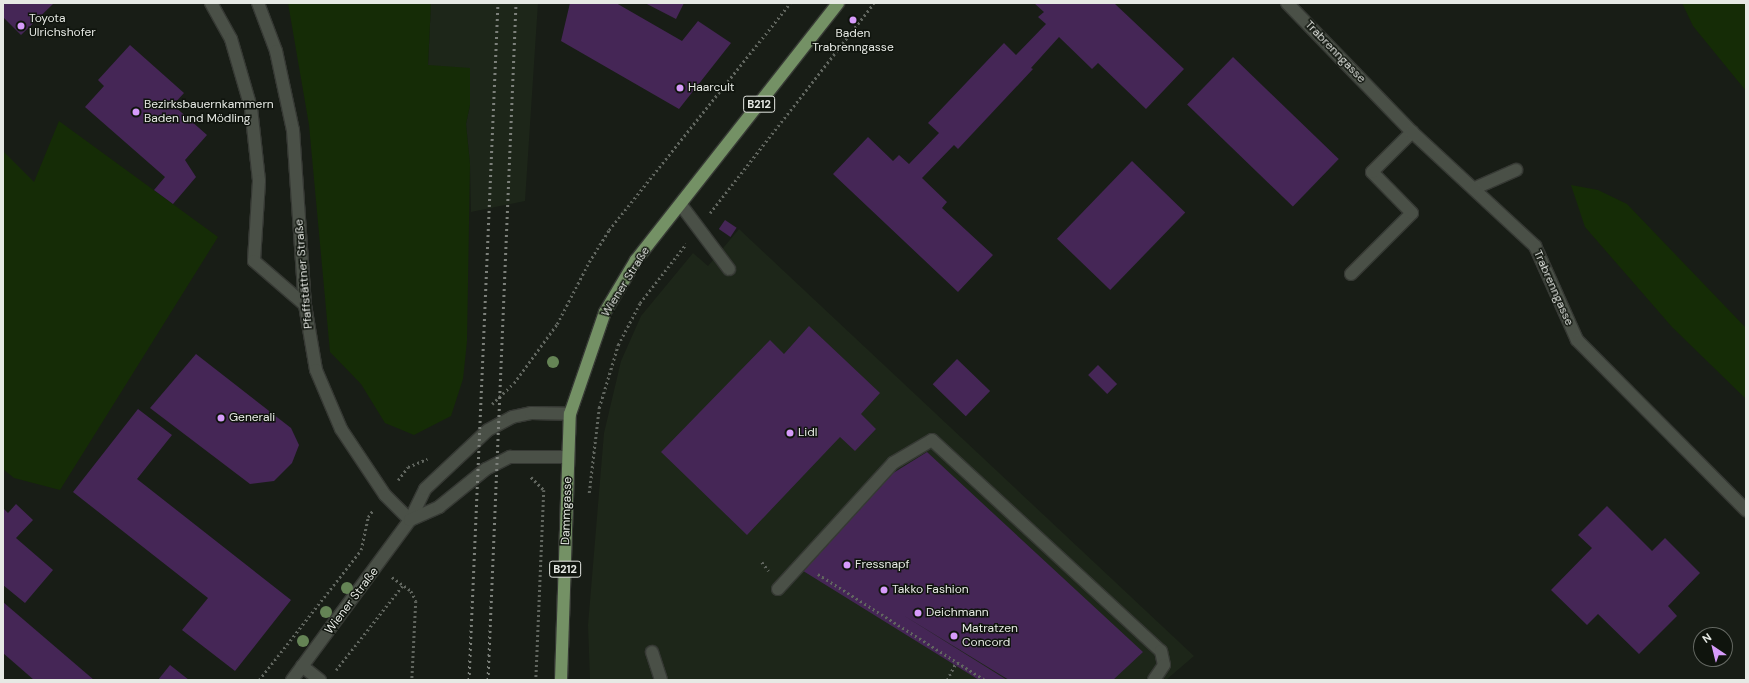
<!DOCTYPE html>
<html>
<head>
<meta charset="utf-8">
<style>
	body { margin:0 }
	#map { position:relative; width:1749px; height:683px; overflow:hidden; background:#181d16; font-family:"DM Sans",sans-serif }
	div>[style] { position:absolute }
	.built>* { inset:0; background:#1d2619 }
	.green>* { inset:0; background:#152c06 }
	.building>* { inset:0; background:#452656; transform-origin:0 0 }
	.path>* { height:2.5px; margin-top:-1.25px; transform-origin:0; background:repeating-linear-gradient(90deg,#61665f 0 2px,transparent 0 5px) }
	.roads { filter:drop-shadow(1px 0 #363934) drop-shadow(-1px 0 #363934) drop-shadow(0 1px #363934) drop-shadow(0 -1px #363934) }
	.lane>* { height:12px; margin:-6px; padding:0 6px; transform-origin:6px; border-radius:6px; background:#4a5047 }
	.street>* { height:12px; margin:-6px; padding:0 6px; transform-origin:6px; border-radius:6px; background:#4a5047 }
	.secondary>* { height:12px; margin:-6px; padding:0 6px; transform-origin:6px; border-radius:6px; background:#4a5047 }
	.primary>* { height:12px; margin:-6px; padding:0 6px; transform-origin:6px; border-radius:6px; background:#749165 }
	.rail>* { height:3px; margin-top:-1.5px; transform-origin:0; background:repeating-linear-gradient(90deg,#7c807a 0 2px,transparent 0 6px) }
	.trees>* { width:12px; height:12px; margin:-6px; border-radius:50%; background:#658455 }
	.dots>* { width:11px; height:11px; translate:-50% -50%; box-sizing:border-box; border:2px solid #0f140d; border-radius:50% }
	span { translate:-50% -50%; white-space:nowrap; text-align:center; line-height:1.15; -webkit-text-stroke:3px #0f140d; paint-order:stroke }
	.shield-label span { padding:1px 3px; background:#0f140d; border:1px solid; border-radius:3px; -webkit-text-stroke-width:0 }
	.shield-label { font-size:11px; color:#e6e9e4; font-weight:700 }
	.poi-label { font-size:12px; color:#e6e9e4 }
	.left { translate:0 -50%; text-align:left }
	.street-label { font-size:12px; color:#e6e9e4 }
	.frame { position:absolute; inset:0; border:4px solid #e6e9e4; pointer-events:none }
	.north { position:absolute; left:1693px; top:627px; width:40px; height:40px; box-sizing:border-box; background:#0f140d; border:1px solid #656963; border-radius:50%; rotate:325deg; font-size:11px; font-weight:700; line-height:16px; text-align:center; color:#e6e9e4 }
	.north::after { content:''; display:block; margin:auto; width:14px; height:18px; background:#d69bfa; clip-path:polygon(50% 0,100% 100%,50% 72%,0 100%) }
</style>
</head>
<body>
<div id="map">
	<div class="built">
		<div style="clip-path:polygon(431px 3px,538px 3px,525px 201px,471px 212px,470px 164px,466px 124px,470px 105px,428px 66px)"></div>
		<div style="clip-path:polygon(739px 229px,1194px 656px,1166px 680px,590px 680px,588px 625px,604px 433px,621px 361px,641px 316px,693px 253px,708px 266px)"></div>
	</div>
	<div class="green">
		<div style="clip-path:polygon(288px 3px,431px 3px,428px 65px,470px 68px,470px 105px,466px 124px,470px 164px,467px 341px,463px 379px,451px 416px,414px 435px,385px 423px,361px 384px,330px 352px,309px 125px)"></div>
		<div style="clip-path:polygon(1682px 3px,1746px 3px,1746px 91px,1693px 26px)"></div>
		<div style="clip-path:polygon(59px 121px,218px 237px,60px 490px,14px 478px,3px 469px,3px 151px,34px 182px)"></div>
		<div style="clip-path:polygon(1571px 185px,1598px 190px,1627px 204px,1746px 328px,1746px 399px,1672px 327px,1585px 227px)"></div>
	</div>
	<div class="building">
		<div style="clip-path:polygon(3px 3px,54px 3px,21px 35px,3px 17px)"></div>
		<div style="clip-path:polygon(570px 3px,616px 3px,682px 41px,698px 21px,731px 43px,679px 109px,561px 41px)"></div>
		<div style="clip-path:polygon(645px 3px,684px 3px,676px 19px)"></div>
		<div style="clip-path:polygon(1034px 3px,1114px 3px,1184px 69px,1146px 109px,1098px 63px,1092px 69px,1059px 37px,1031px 68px,1033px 69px,958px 149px,954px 145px,922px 178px,947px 202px,942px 208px,993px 255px,958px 292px,833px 174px,868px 137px,893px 161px,899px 155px,909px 164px,939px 133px,928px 123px,1004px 43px,1016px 55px,1046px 24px,1038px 17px,1044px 12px)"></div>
		<div style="clip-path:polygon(130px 45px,184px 93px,173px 105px,207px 135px,185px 160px,196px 177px,173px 204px,154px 190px,165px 177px,85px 107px,104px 86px,98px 80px)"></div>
		<div style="left:1233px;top:57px;width:147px;height:66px;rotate:44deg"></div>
		<div style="left:1132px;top:161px;width:74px;height:108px;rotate:44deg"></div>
		<div style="left:725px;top:220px;width:14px;height:11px;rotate:34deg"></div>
		<div style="clip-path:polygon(809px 326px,880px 393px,861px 414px,876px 429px,855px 451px,840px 437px,747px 535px,661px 452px,770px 340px,784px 354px)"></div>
		<div style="clip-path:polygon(196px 354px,291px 428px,299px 445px,292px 463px,274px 481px,250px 484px,150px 408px)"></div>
		<div style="left:957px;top:359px;width:46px;height:35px;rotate:44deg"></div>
		<div style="left:1098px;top:365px;width:27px;height:14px;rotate:45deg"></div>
		<div style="clip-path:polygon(138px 409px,172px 435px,137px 479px,291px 600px,235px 671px,182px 630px,208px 598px,73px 492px)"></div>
		<div style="clip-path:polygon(927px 452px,1143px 652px,1113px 680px,1009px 680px,903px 615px,1007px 680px,979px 680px,800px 569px,882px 480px)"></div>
		<div style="clip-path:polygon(16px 504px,33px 520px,16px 538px,53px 570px,25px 603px,3px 585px,3px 508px,8px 513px)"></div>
		<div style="clip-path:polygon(1607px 506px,1652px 551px,1665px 538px,1700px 573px,1668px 606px,1677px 616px,1639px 654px,1598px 614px,1587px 625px,1551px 590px,1592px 548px,1578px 535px)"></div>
		<div style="clip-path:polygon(3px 602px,94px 680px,34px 680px,3px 653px)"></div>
		<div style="clip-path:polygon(170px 665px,189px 680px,158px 680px)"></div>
	</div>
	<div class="path">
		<div style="left:710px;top:213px;width:266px;rotate:-52deg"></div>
		<div style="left:492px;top:404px;width:30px;rotate:-44deg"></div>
		<div style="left:514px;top:383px;width:73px;rotate:-53.9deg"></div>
		<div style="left:557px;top:324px;width:70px;rotate:-62.7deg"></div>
		<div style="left:589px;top:262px;width:38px;rotate:-58deg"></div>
		<div style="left:609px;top:230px;width:290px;rotate:-51.4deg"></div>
		<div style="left:531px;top:477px;width:18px;rotate:45deg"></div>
		<div style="left:544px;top:490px;width:190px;rotate:92.4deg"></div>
		<div style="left:398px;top:480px;width:16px;rotate:-52deg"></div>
		<div style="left:408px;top:467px;width:21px;rotate:-23deg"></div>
		<div style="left:589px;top:493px;width:86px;rotate:-83.3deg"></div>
		<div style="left:599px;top:408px;width:66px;rotate:-73.2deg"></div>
		<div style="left:618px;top:345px;width:47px;rotate:-62.4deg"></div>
		<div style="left:640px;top:303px;width:75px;rotate:-52.1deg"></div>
		<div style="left:762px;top:562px;width:11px;rotate:52deg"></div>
		<div style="left:818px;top:574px;width:198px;rotate:32.4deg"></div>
		<div style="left:392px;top:577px;width:24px;rotate:36deg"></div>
		<div style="left:411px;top:591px;width:11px;rotate:63deg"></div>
		<div style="left:416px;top:601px;width:79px;rotate:92.9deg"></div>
		<div style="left:336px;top:670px;width:107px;rotate:-51.8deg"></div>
		<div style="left:259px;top:680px;width:165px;rotate:-51.9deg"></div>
		<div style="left:361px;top:550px;width:34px;rotate:-78deg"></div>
		<div style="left:368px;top:517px;width:9px;rotate:-54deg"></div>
		<div style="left:947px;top:680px;width:20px;rotate:-63deg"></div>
	</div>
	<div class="roads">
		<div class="lane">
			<div style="left:211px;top:3px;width:41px;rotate:60.9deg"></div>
			<div style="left:231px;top:39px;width:72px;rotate:73.8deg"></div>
			<div style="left:251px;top:108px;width:73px;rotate:83.7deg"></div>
			<div style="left:259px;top:181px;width:80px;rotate:93.6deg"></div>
			<div style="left:254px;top:261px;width:67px;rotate:40.8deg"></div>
			<div style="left:1475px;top:188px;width:45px;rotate:-23.7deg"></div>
			<div style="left:681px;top:205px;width:80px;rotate:53.1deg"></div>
			<div style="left:1351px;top:274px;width:86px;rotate:-45deg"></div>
			<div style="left:1412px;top:213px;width:57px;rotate:-134.3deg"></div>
			<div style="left:1372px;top:172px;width:57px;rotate:-45deg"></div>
			<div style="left:778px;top:589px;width:171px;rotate:-47.6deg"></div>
			<div style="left:893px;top:463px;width:45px;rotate:-30.5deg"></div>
			<div style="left:932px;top:440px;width:311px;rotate:42.7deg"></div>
			<div style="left:1161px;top:651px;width:14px;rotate:78deg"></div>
			<div style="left:1164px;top:665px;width:18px;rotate:124deg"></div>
			<div style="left:652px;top:652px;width:29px;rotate:72deg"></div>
			<div style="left:302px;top:666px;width:23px;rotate:38deg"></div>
		</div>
		<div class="street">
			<div style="left:1287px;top:3px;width:180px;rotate:45.9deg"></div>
			<div style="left:1412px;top:132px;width:168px;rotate:42.8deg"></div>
			<div style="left:1535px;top:246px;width:103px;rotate:65.9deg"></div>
			<div style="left:1577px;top:340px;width:240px;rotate:45.2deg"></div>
			<div style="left:292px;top:680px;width:199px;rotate:-53.6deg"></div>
		</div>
		<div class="secondary">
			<div style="left:258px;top:3px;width:51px;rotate:69.4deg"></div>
			<div style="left:276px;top:51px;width:81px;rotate:77.9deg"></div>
			<div style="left:293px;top:130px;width:175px;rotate:86.1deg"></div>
			<div style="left:305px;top:305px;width:66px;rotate:80.4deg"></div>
			<div style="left:316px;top:370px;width:64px;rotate:67deg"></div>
			<div style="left:341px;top:429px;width:79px;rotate:56.3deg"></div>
			<div style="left:385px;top:495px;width:35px;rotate:45deg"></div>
			<div style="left:410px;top:520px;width:34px;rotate:-64deg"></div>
			<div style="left:425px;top:489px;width:86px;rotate:-43.1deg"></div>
			<div style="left:488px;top:430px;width:27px;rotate:-28deg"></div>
			<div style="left:512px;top:417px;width:19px;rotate:-12deg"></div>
			<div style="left:531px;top:413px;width:39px;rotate:1deg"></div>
			<div style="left:410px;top:520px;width:32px;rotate:-24deg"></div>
			<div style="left:439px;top:507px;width:60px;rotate:-39deg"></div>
			<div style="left:486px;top:469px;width:27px;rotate:-27deg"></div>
			<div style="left:510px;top:457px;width:58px"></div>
		</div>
		<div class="primary">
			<div style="left:561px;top:680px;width:266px;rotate:-88.1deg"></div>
			<div style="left:570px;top:414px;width:108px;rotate:-71.1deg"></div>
			<div style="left:605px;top:312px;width:61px;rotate:-59.2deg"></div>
			<div style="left:636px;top:260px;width:327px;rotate:-51.8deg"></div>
		</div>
	</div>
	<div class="rail">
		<div style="left:469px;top:680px;width:678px;rotate:-87.55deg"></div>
		<div style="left:488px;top:680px;width:678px;rotate:-87.63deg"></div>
	</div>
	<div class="trees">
		<div style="left:553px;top:362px"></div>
		<div style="left:347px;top:588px"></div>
		<div style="left:326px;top:612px"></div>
		<div style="left:303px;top:641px"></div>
	</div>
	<div class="dots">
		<div style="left:853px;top:20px;background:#d69bfa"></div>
		<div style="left:21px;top:26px;background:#d69bfa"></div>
		<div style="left:680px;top:88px;background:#d69bfa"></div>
		<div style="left:136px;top:112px;background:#d69bfa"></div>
		<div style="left:221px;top:418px;background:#d69bfa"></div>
		<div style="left:790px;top:433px;background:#d69bfa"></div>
		<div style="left:847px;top:565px;background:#d69bfa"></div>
		<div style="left:884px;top:590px;background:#d69bfa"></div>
		<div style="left:918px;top:613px;background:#d69bfa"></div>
		<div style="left:954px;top:636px;background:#d69bfa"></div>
	</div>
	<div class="shield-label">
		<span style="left:759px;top:104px">B212</span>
		<span style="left:565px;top:569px">B212</span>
	</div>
	<div class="poi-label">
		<span class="left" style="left:29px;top:26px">Toyota<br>Ulrichshofer</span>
		<span style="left:853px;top:41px">Baden<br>Trabrenngasse</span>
		<span class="left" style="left:688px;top:88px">Haarcult</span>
		<span class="left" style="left:144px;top:112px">Bezirksbauernkammern<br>Baden und Mödling</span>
		<span class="left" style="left:229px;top:418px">Generali</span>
		<span class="left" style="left:798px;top:433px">Lidl</span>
		<span class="left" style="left:855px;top:565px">Fressnapf</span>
		<span class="left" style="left:892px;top:590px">Takko Fashion</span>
		<span class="left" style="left:926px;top:613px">Deichmann</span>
		<span class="left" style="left:962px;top:636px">Matratzen<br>Concord</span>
	</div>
	<div class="street-label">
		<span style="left:1335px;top:52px;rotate:46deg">Trabrenngasse</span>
		<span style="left:304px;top:274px;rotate:-95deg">Pfaffstättner Straße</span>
		<span style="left:626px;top:282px;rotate:-58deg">Wiener Straße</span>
		<span style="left:1553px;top:288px;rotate:66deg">Trabrenngasse</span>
		<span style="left:567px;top:511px;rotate:-88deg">Dammgasse</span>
		<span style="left:352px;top:601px;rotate:-53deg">Wiener Straße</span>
	</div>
	<div class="frame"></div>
	<div class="north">N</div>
</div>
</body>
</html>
